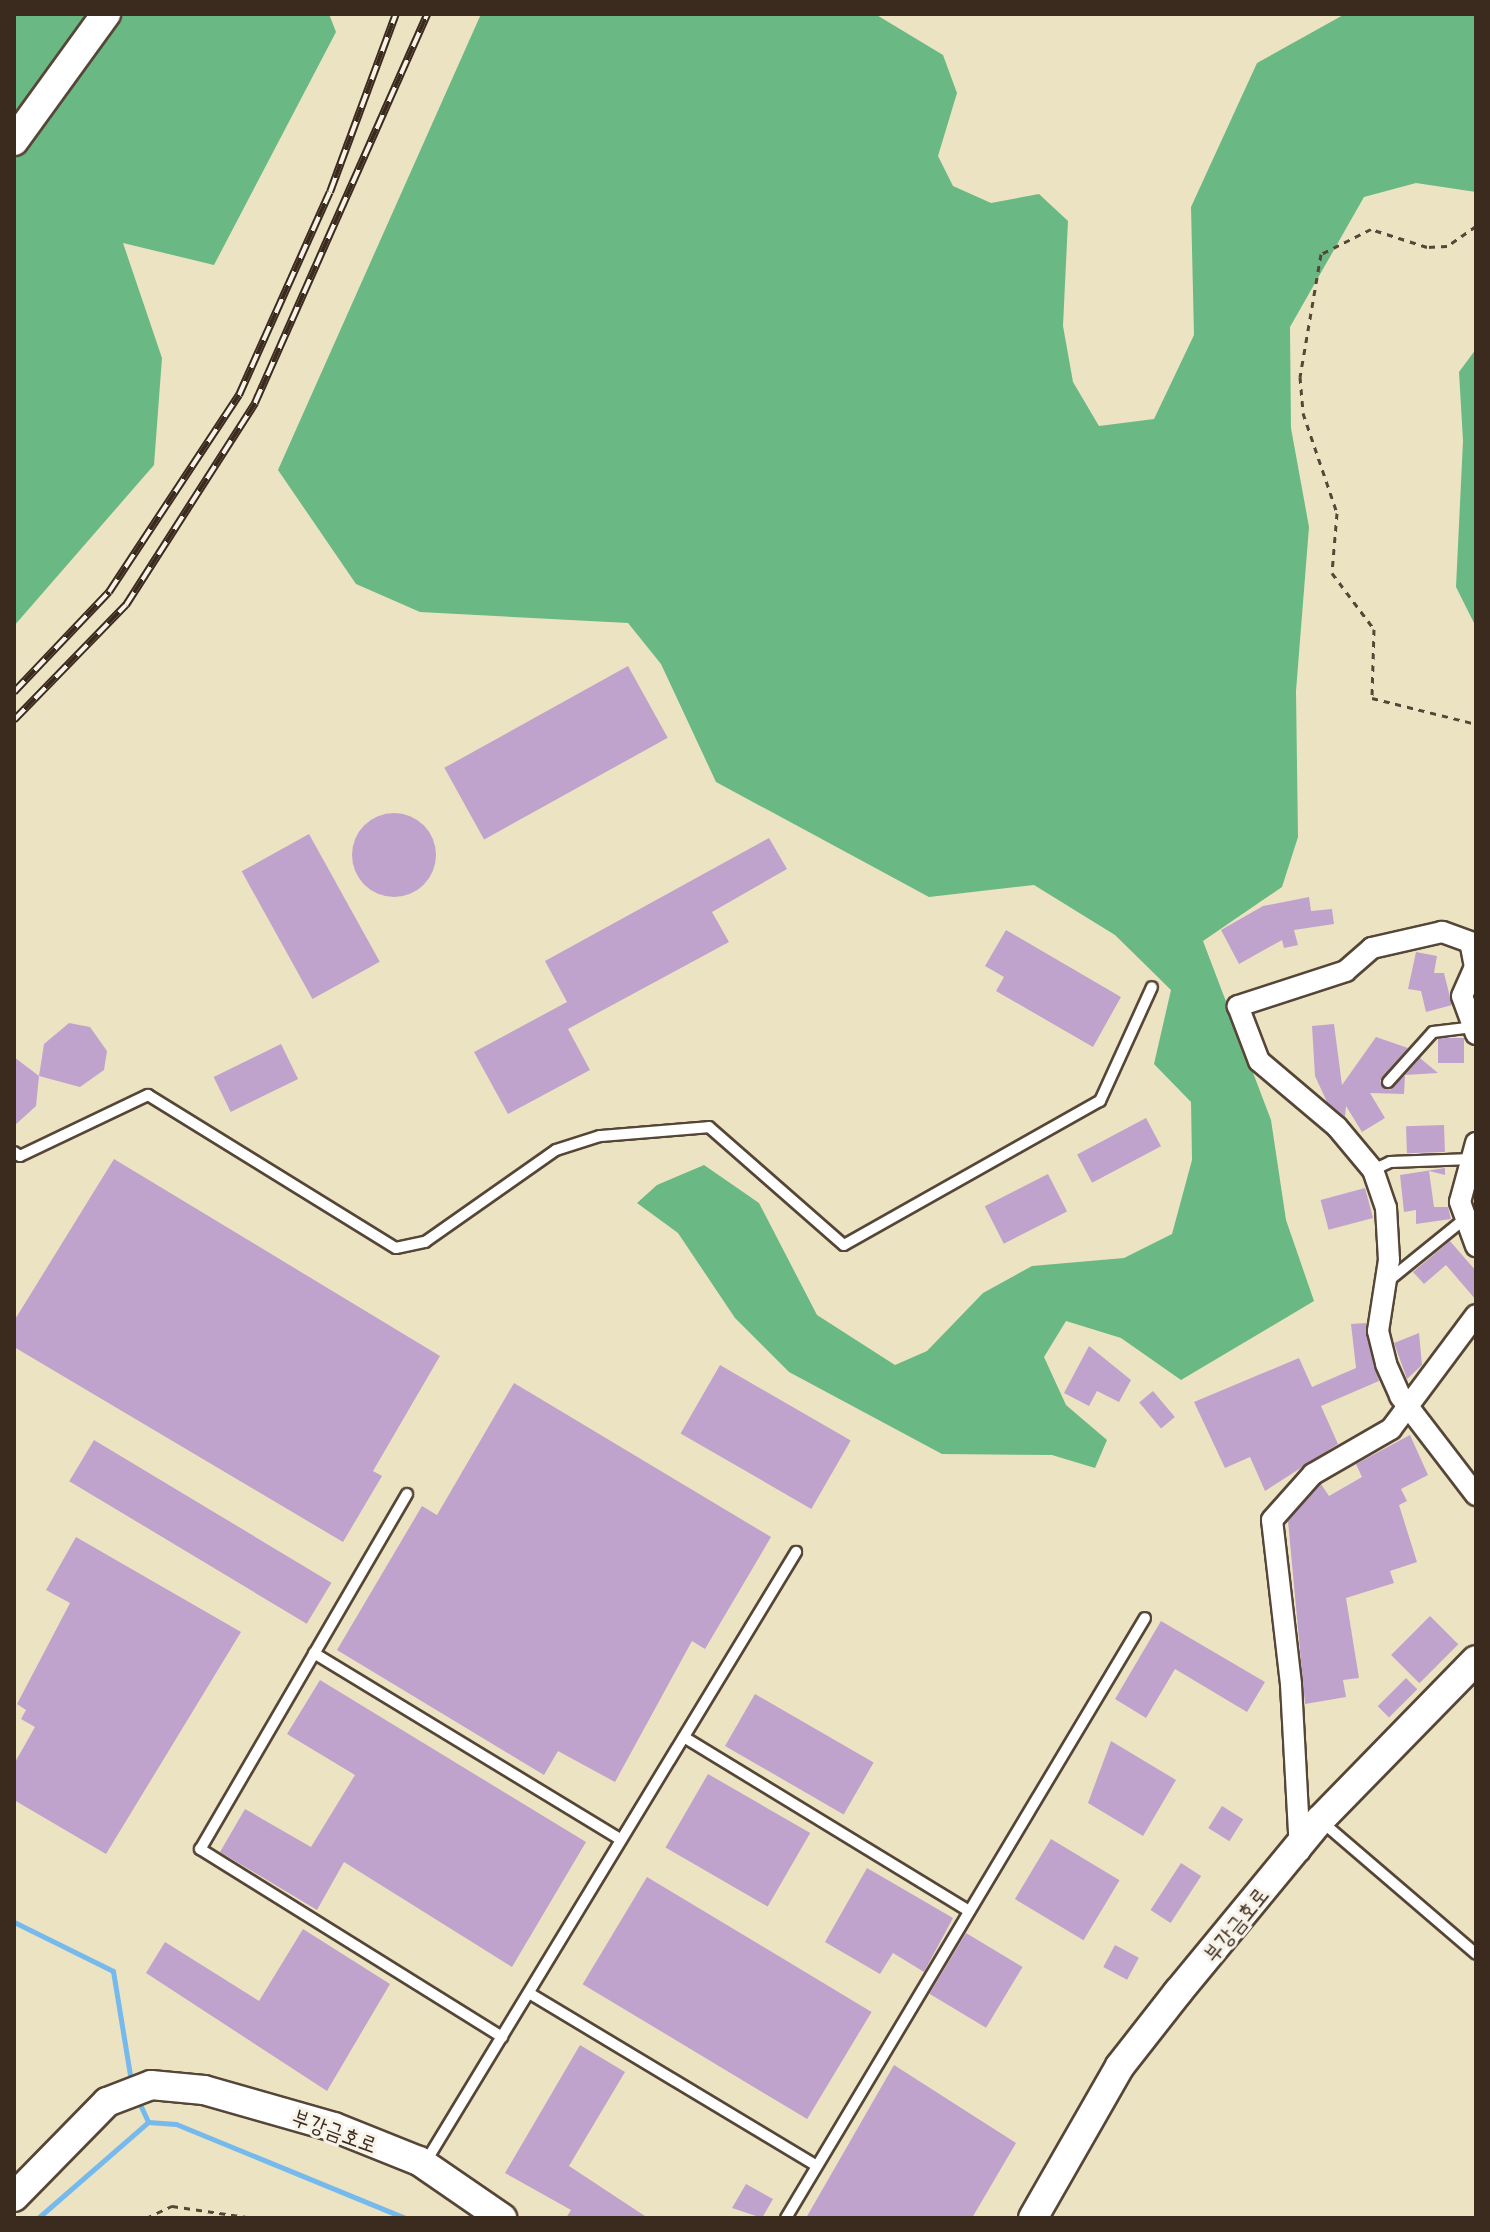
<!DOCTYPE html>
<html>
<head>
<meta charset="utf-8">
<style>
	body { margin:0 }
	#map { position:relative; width:1490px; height:2232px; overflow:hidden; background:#ece3c3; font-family:Mali,"Poor Story",sans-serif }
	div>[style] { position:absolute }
	.forest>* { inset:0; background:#6ab984 }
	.stream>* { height:5px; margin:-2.5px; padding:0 2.5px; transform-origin:2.5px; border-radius:2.5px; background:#76b9ec }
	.building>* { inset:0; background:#c0a3cc; transform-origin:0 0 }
	.round { border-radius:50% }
	.path>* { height:3px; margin-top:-1.5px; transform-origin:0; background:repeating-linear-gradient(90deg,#564637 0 6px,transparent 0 12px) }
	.roads { filter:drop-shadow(2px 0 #564637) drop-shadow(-2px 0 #564637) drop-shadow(0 2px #564637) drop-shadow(0 -2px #564637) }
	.lane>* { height:10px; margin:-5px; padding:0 5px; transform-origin:5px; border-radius:5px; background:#fff }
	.street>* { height:20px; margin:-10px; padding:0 10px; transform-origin:10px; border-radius:10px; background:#fff }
	.secondary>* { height:28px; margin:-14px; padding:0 14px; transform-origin:14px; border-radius:14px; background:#fff }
	.rail>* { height:8px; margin-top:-4px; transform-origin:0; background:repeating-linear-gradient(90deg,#f7f3e8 0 15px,#3b2a1e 0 30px); box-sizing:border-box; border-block:2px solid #3b2a1e }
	span { translate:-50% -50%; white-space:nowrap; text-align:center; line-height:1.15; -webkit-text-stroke:6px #f7f3e8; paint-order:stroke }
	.street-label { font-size:22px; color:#3b2a1e }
	.frame { position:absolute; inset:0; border:16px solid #3b2a1e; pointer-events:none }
</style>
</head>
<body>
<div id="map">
	<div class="forest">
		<div style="clip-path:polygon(14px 14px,329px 14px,336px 32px,214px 265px,123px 243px,162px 358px,154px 465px,14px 626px)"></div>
		<div style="clip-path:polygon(481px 14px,875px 14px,943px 55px,957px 93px,938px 156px,953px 186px,991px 203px,1039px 194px,1068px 221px,1063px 326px,1073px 382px,1099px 426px,1154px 419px,1194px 335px,1191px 207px,1257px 63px,1345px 14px,1476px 14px,1476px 192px,1416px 183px,1364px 197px,1290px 327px,1291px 428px,1309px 527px,1296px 691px,1298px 837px,1282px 887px,1203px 941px,1271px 1120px,1286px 1220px,1314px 1301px,1181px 1380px,1121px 1338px,1066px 1321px,1044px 1357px,1066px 1405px,1107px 1440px,1095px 1468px,1052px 1455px,942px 1454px,789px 1372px,735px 1318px,678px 1233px,637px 1203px,657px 1185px,704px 1165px,759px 1203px,817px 1315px,895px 1365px,927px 1351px,983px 1293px,1032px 1266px,1124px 1258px,1172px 1234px,1192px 1160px,1191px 1102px,1154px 1064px,1171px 990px,1115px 935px,1034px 885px,929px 897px,716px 782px,661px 664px,628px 623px,420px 612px,356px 584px,278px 470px)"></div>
		<div style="clip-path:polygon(1476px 349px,1476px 627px,1456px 587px,1463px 441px,1459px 372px)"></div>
	</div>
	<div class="stream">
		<div style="left:14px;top:1922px;width:110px;rotate:26.3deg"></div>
		<div style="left:113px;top:1971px;width:111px;rotate:80.7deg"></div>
		<div style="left:137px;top:2098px;width:26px;rotate:65deg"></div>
		<div style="left:38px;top:2218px;width:146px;rotate:-41.1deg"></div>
		<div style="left:148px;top:2122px;width:28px;rotate:4deg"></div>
		<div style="left:176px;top:2124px;width:248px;rotate:22.3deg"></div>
	</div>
	<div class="building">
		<div style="left:628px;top:666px;width:82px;height:210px;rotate:61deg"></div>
		<div class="round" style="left:352px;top:813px;width:84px;height:84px"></div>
		<div style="left:309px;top:834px;width:146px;height:77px;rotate:61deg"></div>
		<div style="clip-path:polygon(769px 838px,787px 869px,712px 912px,729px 942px,568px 1029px,590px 1070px,508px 1114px,474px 1052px,567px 1002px,545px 961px)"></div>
		<div style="clip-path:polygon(1309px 897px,1311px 911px,1332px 909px,1334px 924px,1294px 930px,1298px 945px,1284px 948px,1282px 940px,1239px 964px,1221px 930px,1263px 906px)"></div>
		<div style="clip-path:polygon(1006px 930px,1121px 997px,1093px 1047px,996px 991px,1004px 977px,985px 966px)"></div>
		<div style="clip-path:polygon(1416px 952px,1437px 956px,1434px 973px,1444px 973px,1452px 1005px,1426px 1012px,1421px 991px,1408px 989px)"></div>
		<div style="clip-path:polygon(69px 1023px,90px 1027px,107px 1051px,104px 1070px,80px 1087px,39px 1076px,44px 1044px)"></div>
		<div style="clip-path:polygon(1334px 1024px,1342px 1085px,1376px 1037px,1408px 1048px,1380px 1081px,1390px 1090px,1405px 1075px,1404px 1094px,1370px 1093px,1385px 1118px,1362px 1132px,1346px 1106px,1345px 1117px,1327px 1102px,1315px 1076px,1312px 1026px)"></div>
		<div style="left:1464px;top:1038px;width:25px;height:26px;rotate:90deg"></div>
		<div style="left:281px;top:1044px;width:39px;height:75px;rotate:64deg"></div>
		<div style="clip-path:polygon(14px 1057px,39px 1076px,36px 1106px,14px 1126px)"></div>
		<div style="clip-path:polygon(1420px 1058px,1438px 1073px,1405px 1075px)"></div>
		<div style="left:1146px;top:1118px;width:32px;height:78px;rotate:62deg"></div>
		<div style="left:1444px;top:1125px;width:27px;height:38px;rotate:88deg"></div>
		<div style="clip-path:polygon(114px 1159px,440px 1356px,373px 1471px,382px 1476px,343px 1542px,14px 1347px,14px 1321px)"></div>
		<div style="clip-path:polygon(1445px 1168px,1445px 1175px,1429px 1171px,1434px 1207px,1448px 1207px,1451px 1219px,1416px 1224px,1416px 1210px,1404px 1212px,1400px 1175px)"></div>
		<div style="left:1048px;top:1174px;width:42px;height:71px;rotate:63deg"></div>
		<div style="left:1365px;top:1188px;width:31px;height:46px;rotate:75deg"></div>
		<div style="clip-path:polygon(1450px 1241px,1476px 1271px,1476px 1300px,1446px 1265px,1424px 1284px,1413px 1272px)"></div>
		<div style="clip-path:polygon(1366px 1323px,1379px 1381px,1321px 1406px,1338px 1444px,1265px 1491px,1250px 1457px,1225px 1468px,1194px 1402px,1299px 1358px,1312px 1387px,1356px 1368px,1351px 1324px)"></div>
		<div style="clip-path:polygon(1419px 1333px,1422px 1365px,1407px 1379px,1394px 1343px)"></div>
		<div style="clip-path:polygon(1089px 1346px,1131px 1380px,1119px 1402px,1097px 1391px,1089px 1406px,1064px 1393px)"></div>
		<div style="left:720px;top:1365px;width:151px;height:79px;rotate:30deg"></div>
		<div style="clip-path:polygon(514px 1383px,771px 1537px,705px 1649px,692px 1641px,615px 1782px,558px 1751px,544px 1775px,337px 1650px,422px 1506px,437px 1515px)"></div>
		<div style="left:1153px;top:1391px;width:34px;height:18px;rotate:50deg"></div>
		<div style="clip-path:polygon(1410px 1435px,1428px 1475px,1401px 1489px,1407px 1501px,1399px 1505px,1417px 1562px,1390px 1571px,1394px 1583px,1346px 1598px,1359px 1678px,1343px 1680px,1346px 1697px,1305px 1704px,1288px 1521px,1321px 1484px,1329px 1496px,1362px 1477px,1356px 1464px)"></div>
		<div style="left:94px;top:1440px;width:277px;height:48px;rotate:31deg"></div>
		<div style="clip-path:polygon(76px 1537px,241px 1632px,106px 1854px,14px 1800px,14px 1764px,35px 1727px,21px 1719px,26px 1710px,17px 1704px,70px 1603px,46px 1590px)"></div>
		<div style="left:1430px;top:1616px;width:40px;height:55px;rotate:45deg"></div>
		<div style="clip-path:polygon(1161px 1621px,1265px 1682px,1247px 1712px,1175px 1669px,1146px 1718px,1115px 1699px)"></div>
		<div style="left:1406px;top:1678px;width:16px;height:40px;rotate:45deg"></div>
		<div style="clip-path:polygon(320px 1680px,586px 1842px,512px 1967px,344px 1862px,317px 1910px,220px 1852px,245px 1809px,311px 1847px,355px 1775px,287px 1734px)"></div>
		<div style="left:755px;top:1694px;width:137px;height:60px;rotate:30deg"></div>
		<div style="clip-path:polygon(1111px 1741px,1176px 1780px,1143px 1836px,1088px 1803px)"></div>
		<div style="left:708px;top:1774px;width:118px;height:85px;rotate:30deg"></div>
		<div style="left:1222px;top:1806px;width:25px;height:26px;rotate:32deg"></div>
		<div style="left:1051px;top:1839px;width:80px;height:70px;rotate:31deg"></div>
		<div style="left:1181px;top:1863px;width:24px;height:56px;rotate:33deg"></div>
		<div style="clip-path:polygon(867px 1868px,953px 1918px,924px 1972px,893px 1953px,880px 1974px,825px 1942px)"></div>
		<div style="left:647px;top:1877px;width:262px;height:125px;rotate:31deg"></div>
		<div style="clip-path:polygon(303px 1929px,390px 1984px,327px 2091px,146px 1973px,165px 1942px,259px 2001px)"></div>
		<div style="left:966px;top:1933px;width:66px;height:71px;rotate:31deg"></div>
		<div style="left:1115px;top:1945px;width:27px;height:25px;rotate:28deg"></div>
		<div style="clip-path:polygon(580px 2045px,625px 2072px,569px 2166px,648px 2218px,566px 2218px,571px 2210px,505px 2173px)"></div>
		<div style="clip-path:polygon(894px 2065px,1016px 2143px,972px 2218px,806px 2218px)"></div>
		<div style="clip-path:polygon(746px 2184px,773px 2199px,762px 2218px,732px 2208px)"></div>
	</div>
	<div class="path">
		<div style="left:1476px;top:226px;width:35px;rotate:145deg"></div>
		<div style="left:1447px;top:246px;width:20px;rotate:177deg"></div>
		<div style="left:1427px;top:247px;width:59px;rotate:-162.2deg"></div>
		<div style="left:1371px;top:229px;width:56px;rotate:153.4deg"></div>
		<div style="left:1321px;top:254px;width:125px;rotate:99.7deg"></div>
		<div style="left:1300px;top:377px;width:36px;rotate:85deg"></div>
		<div style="left:1303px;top:413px;width:106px;rotate:71.2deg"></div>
		<div style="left:1337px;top:513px;width:60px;rotate:94.8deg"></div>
		<div style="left:1332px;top:573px;width:70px;rotate:53.1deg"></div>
		<div style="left:1374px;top:629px;width:69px;rotate:91.7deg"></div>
		<div style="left:1372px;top:698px;width:107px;rotate:14deg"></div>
		<div style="left:146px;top:2218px;width:29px;rotate:-25deg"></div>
		<div style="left:172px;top:2206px;width:82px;rotate:8.4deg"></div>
	</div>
	<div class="roads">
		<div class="lane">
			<div style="left:1388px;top:1082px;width:67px;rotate:-48deg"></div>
			<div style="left:1433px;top:1032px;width:38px;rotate:-7deg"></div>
			<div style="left:14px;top:1152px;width:7px;rotate:34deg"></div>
			<div style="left:20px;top:1156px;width:142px;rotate:-25.5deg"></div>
			<div style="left:148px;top:1095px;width:291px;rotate:31.7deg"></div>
			<div style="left:396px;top:1248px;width:30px;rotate:-12deg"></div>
			<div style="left:425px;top:1242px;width:160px;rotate:-35.1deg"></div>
			<div style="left:556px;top:1150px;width:46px;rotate:-17.7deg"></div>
			<div style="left:600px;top:1136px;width:109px;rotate:-4.7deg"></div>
			<div style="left:709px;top:1127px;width:179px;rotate:41.2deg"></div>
			<div style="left:844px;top:1245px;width:294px;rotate:-29.4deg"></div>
			<div style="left:1100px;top:1101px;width:125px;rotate:-65.5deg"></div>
			<div style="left:1373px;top:1170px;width:19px;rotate:-25deg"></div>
			<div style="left:1390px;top:1162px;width:82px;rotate:-2.1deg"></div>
			<div style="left:1388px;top:1281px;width:95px;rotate:-39deg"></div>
			<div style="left:407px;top:1494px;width:411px;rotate:120.2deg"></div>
			<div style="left:200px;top:1849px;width:356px;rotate:31.9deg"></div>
			<div style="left:314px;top:1653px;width:359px;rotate:31.3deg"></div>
			<div style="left:684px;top:1737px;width:334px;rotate:31.4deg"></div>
			<div style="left:1321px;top:1821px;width:204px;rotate:40.6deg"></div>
			<div style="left:529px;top:1993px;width:334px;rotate:31deg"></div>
			<div style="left:425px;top:2163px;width:715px;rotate:-58.73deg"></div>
			<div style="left:786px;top:2218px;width:699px;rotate:-59.11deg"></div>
		</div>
		<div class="street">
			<div style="left:1476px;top:1034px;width:40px;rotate:-110.2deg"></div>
			<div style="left:1462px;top:996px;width:32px;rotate:-66deg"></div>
			<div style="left:1475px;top:967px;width:25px;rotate:-101deg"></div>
			<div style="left:1470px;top:942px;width:30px;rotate:-160deg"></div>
			<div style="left:1442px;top:932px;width:72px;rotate:167.1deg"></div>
			<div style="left:1372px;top:948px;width:35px;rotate:139deg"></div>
			<div style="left:1346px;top:971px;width:114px;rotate:162deg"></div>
			<div style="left:1238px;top:1006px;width:59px;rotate:69.1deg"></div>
			<div style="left:1259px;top:1061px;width:102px;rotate:40.2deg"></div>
			<div style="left:1337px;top:1127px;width:56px;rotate:50.1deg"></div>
			<div style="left:1373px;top:1170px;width:40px;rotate:71.1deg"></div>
			<div style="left:1386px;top:1208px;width:52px;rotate:86.7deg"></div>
			<div style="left:1389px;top:1260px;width:72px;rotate:98.8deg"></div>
			<div style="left:1378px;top:1331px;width:34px;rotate:76deg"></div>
			<div style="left:1386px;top:1364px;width:35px;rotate:66deg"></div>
			<div style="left:1400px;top:1396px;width:125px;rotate:52.5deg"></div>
			<div style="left:1476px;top:1143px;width:61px;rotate:105.2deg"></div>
			<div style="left:1460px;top:1202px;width:47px;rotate:70deg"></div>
			<div style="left:1300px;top:1851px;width:167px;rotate:-93.1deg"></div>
			<div style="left:1291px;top:1684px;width:165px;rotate:-96.6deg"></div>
			<div style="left:1272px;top:1520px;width:62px;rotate:-48.3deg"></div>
			<div style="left:1313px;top:1474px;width:90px;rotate:-30deg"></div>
			<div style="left:1391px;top:1429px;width:142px;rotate:-53.3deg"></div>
		</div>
		<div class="secondary">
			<div style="left:14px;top:141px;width:157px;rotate:-54.1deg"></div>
			<div style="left:14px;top:2197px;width:133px;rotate:-45.6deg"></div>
			<div style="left:107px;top:2102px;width:47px;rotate:-21.1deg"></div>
			<div style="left:151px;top:2085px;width:53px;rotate:5.4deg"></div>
			<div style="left:204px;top:2090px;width:135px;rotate:15.9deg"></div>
			<div style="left:334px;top:2127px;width:92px;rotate:21.8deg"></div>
			<div style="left:419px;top:2161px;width:101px;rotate:34.5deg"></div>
			<div style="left:1033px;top:2218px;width:175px;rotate:-60.2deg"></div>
			<div style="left:1120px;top:2066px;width:94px;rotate:-51.9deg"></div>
			<div style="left:1178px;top:1992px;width:223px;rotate:-50.5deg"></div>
			<div style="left:1320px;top:1820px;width:223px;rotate:-45.7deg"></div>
		</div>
	</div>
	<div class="rail">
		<div style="left:14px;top:692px;width:138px;rotate:-46.5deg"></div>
		<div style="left:109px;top:592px;width:236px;rotate:-56.6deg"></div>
		<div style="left:239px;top:395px;width:222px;rotate:-65.9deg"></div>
		<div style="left:330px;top:192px;width:190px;rotate:-69.7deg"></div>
		<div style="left:14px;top:720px;width:161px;rotate:-45.8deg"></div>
		<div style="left:126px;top:605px;width:240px;rotate:-57.4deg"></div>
		<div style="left:255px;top:403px;width:425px;rotate:-66.1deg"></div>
	</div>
	<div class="street-label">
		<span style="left:1235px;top:1924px;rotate:-51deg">부강금호로</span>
		<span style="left:335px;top:2130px;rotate:20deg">부강금호로</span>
	</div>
	<div class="frame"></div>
</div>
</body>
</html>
